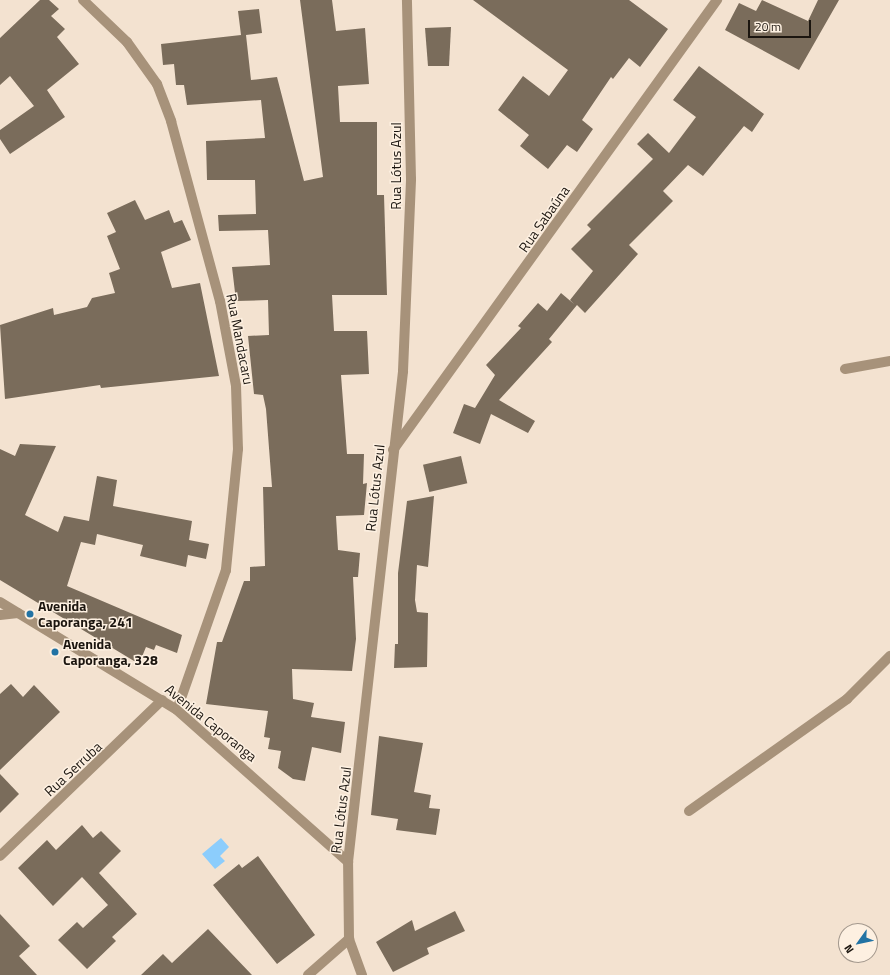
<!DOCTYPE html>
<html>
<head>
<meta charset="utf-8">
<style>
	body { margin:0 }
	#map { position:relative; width:890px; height:975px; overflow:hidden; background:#f3e2d0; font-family:"Titillium Web",sans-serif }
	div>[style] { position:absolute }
	.water>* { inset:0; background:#8ccdfc }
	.building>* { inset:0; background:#7a6c5b; transform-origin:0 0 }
	.street>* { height:10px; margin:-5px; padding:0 5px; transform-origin:5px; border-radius:5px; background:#a7927a }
	.dots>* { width:11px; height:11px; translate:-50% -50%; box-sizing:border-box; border:2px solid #fdf0e1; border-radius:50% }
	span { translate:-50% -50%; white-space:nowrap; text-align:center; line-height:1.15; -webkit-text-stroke:3px #fdf0e1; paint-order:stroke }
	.street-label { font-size:14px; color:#1b150f }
	.poi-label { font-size:14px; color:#1b150f; font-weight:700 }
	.left { translate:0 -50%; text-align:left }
	.north { position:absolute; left:838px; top:923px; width:40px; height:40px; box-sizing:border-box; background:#fdf0e1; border:1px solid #a3988d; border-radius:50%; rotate:237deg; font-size:11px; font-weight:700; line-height:16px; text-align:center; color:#1b150f }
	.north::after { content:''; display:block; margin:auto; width:14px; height:18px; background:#2273a4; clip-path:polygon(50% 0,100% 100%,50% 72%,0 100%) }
	.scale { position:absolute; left:748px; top:20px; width:63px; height:18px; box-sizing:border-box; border:2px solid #1b150f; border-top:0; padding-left:5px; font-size:12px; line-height:14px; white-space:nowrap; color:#1b150f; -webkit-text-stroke:3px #fdf0e1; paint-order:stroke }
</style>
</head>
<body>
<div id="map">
	<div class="water">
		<div style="clip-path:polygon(221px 838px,229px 847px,220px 856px,225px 861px,215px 869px,202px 854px)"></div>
	</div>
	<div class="building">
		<div style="clip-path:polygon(40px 0,49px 0,59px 9px,51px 16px,65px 29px,57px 37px,79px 64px,47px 90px,65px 117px,10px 154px,0 139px,0 130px,34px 106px,10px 76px,0 85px,0 38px)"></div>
		<div style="clip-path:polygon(300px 0,332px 0,336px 31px,365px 28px,369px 84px,338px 86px,340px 122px,377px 122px,377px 195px,384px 195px,387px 295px,332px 295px,334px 331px,367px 331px,369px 374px,341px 375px,347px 454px,364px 454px,363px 484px,367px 483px,364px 515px,336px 516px,338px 550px,360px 553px,358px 577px,353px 577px,356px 639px,352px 671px,292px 669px,293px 699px,314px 703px,311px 717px,345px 722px,341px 753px,312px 747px,305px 781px,293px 779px,278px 768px,281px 751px,268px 749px,270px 738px,264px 737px,268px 711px,206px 704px,217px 642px,222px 642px,244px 581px,250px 581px,250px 567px,265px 566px,263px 487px,272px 487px,266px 409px,263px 395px,254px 394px,248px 336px,269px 335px,268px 300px,236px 301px,232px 267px,270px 265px,268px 230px,219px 231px,218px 215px,256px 214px,255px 180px,207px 180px,206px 141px,265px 138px,261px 100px,187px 105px,184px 85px,176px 85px,174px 64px,163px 65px,161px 44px,241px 35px,238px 11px,259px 9px,262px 33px,246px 35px,251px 80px,277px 77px,304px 181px,323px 177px)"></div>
		<div style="clip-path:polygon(473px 0,629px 0,668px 29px,640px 67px,629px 58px,613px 79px,611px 77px,582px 120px,593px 129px,577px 152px,567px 145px,548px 169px,520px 146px,529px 135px,498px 110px,523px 76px,549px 96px,568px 70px)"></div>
		<div style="clip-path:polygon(762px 0,808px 21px,818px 0,839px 0,799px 70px,725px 30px,739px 3px,756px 11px)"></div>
		<div style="clip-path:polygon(451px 27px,449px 66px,428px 66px,425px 28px)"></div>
		<div style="clip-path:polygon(699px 66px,764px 114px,752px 132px,744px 126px,703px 176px,688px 165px,663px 191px,673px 201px,629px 245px,638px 254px,585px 313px,577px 305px,549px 339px,552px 342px,499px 400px,535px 421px,528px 433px,491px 414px,480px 444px,453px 433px,464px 404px,475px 408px,495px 375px,486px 365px,521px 328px,518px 326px,538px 303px,547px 311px,561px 293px,574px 304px,570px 300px,593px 271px,571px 249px,591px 229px,587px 225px,653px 159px,637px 144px,648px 133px,669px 153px,696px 117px,673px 100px)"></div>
		<div style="clip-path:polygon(135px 200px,145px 220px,169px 210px,174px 223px,182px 220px,191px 240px,161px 252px,172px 288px,200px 283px,219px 376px,101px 388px,100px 385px,5px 399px,0 325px,53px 308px,54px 315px,87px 307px,92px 298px,115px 293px,109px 273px,120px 269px,107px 236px,116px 232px,107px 213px)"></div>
		<div style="clip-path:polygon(20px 444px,56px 446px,25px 515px,58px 532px,64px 516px,89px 521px,97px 476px,117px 480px,113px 506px,192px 521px,189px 540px,209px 544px,206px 559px,188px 555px,186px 567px,140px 556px,143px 545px,97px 534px,95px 545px,81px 542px,67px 586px,182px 635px,177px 653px,156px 645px,154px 650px,146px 647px,139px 664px,0 580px,0 449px,15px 456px)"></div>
		<div style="left:461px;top:456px;width:28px;height:39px;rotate:77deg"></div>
		<div style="clip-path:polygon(434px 496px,428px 567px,417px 565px,415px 600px,417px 612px,428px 613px,427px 667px,394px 668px,395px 644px,398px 644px,398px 573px,407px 501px)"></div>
		<div style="clip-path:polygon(11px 684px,23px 697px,34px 685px,60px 712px,0 770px,0 694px)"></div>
		<div style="clip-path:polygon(379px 736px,423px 743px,414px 792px,431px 795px,429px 808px,440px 809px,436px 835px,396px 830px,398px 819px,371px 815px)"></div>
		<div style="clip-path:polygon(0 774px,19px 794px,0 813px)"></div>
		<div style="clip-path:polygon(82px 825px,93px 838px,101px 831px,121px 851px,99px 873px,137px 914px,112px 937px,116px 941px,87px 969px,58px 940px,77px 922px,83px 928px,108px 905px,82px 877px,53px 906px,18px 868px,47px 840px,56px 850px)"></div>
		<div style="clip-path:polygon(258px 856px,315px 935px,277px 964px,213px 885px,239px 864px,242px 868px)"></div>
		<div style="clip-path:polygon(455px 911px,465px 931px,427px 948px,429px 954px,393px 972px,376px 942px,412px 920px,415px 931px)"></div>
		<div style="clip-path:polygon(0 914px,30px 946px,19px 956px,37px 975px,0 975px)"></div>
		<div style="clip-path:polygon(208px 929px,252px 975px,141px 975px,163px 954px,172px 963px)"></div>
	</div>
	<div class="street">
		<div style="left:83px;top:0;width:61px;rotate:43.7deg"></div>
		<div style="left:127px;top:42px;width:52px;rotate:54.5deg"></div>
		<div style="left:157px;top:84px;width:40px;rotate:69deg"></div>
		<div style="left:171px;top:121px;width:187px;rotate:74.8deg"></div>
		<div style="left:220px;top:301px;width:86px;rotate:79.3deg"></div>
		<div style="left:236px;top:386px;width:63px;rotate:88.2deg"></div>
		<div style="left:238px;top:449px;width:122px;rotate:95.7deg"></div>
		<div style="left:226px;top:570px;width:148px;rotate:109.3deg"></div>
		<div style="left:845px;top:369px;width:46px;rotate:-10.1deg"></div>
		<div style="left:393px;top:450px;width:555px;rotate:-54.25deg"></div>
		<div style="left:0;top:602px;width:207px;rotate:31.4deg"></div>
		<div style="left:177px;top:710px;width:229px;rotate:41.6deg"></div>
		<div style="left:0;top:615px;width:18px;rotate:-6deg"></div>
		<div style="left:689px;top:811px;width:194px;rotate:-35.3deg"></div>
		<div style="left:847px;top:699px;width:61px;rotate:-45deg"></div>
		<div style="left:0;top:856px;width:225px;rotate:-43.9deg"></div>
		<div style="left:308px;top:975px;width:55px;rotate:-41.3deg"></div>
		<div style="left:362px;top:975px;width:38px;rotate:-110deg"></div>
		<div style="left:349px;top:939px;width:77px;rotate:-90.7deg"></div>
		<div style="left:348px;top:862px;width:494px;rotate:-83.6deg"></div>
		<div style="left:403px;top:371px;width:192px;rotate:-87.6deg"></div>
		<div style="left:411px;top:179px;width:179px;rotate:-91.3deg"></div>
	</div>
	<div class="dots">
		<div style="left:30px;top:614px;background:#2273a4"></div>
		<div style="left:55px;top:652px;background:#2273a4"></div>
	</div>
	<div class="street-label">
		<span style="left:396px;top:166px;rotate:-90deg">Rua Lótus Azul</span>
		<span style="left:544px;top:219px;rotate:-55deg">Rua Sabaúna</span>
		<span style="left:240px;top:339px;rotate:79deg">Rua Mandacaru</span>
		<span style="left:375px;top:488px;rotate:-84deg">Rua Lótus Azul</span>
		<span style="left:211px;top:723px;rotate:39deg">Avenida Caporanga</span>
		<span style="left:73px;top:769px;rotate:-43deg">Rua Serruba</span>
		<span style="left:341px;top:810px;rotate:-83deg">Rua Lótus Azul</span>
	</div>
	<div class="poi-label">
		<span class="left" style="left:38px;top:614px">Avenida<br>Caporanga, 241</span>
		<span class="left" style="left:63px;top:652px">Avenida<br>Caporanga, 328</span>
	</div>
	<div class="north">N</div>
	<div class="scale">20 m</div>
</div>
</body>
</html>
